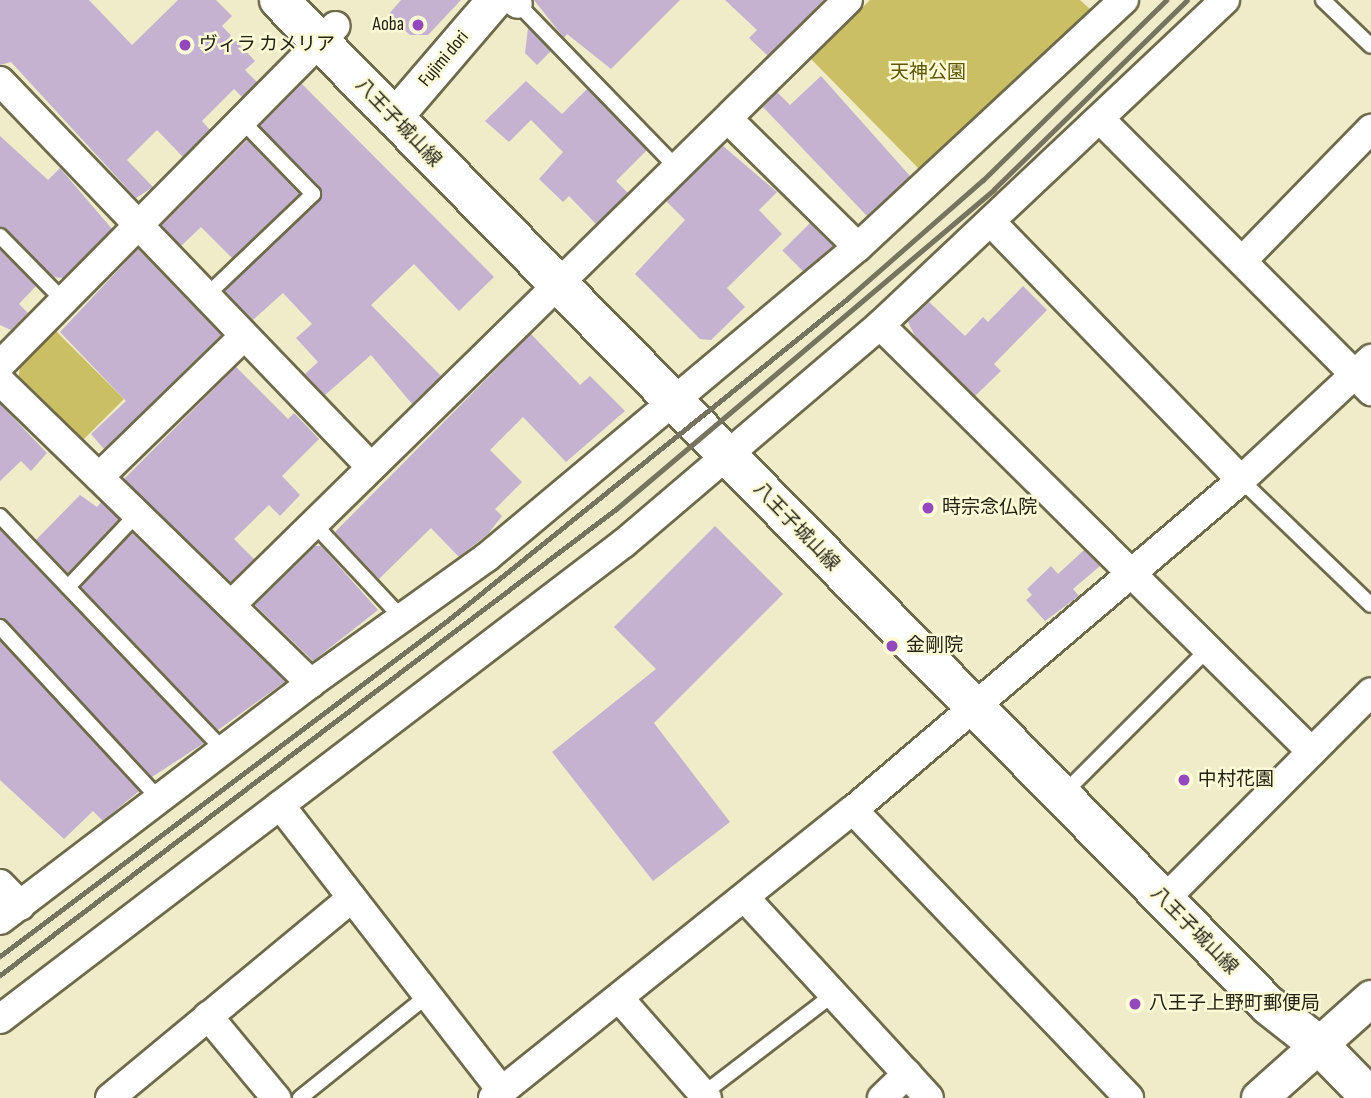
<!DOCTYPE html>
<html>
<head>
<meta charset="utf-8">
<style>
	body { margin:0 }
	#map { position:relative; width:1371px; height:1098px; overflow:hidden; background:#f0ecca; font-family:"Sofia Sans Condensed","Noto Sans JP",sans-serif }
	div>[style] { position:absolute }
	.green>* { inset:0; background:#cabf65 }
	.building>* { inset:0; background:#c4b2d0; transform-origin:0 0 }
	.roads { filter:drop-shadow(2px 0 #6e6a4c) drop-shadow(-2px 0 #6e6a4c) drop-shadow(0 2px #6e6a4c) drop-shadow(0 -2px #6e6a4c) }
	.service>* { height:14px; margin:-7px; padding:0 7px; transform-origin:7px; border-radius:7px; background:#fff }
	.minor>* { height:28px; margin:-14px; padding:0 14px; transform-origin:14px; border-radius:14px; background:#fff }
	.tertiary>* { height:35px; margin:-17.5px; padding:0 17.5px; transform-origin:17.5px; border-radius:17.5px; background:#fff }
	.secondary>* { height:38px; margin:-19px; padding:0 19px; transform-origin:19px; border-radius:19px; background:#fff }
	.rail>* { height:5px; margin:-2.5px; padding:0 2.5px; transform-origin:2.5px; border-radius:2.5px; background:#76745e }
	.dots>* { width:19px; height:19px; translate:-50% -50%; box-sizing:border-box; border:4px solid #fdfad7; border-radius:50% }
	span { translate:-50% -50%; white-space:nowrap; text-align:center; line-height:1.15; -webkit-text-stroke:5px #fdfad7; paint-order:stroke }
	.poi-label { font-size:19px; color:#232215 }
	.right { translate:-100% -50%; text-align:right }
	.left { translate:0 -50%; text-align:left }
	.street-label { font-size:19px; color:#232215 }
	.park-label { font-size:19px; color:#5e5601 }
</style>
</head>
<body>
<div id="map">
	<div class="green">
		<div style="clip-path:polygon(870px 0,1080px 0,1090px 9px,1090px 21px,925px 175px,811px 59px)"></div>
		<div style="clip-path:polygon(54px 329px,124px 399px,83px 440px,19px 376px,20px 363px)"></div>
	</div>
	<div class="building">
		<div style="clip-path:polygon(0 0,89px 0,132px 45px,178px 0,216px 0,232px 16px,222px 26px,255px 61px,245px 70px,257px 82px,242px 97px,234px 89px,202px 121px,210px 130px,183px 157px,157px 130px,127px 160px,153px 187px,136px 198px,11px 62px,0 65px)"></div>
		<div style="clip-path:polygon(401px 0,461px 0,428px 35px,410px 35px,388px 15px)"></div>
		<div style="clip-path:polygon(534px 0,680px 0,611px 69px,567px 34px,564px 38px)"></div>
		<div style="clip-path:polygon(725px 0,824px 0,768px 56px,749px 38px,757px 30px)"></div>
		<div style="clip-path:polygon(528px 28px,551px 51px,537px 65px,525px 53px)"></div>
		<div style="clip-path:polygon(821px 76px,910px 176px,867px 216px,763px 107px,777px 92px,790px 105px)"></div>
		<div style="clip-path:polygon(526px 81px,562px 114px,587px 89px,647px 150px,616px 181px,628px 193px,596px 224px,569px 196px,563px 202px,539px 179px,563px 152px,531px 120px,509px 142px,485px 121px)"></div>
		<div style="clip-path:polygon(302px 84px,494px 277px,459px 311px,414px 264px,371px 305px,441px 376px,412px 404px,371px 355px,325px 395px,305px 374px,318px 362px,296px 338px,312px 324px,283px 293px,253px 320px,225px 291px,322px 197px,320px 187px,260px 126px)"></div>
		<div style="clip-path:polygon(0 136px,48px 180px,60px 168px,112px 229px,63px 278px,54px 277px,0 227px)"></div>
		<div style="clip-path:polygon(247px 140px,299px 194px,232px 258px,201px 227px,181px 246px,162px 225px)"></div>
		<div style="clip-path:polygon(723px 146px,777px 192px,759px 210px,782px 234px,727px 288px,745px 307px,711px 340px,700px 339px,635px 274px,685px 220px,666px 201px)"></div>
		<div style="left:810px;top:223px;width:33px;height:39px;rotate:45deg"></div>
		<div style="clip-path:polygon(138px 249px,221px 335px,104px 449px,91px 434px,126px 401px,60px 332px)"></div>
		<div style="clip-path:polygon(0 250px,36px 286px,19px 304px,28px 313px,11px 330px,0 325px)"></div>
		<div style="clip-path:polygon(1023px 286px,1047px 310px,994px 364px,1001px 371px,975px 396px,915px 336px,908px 322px,929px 302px,965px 336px,983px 317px,988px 322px)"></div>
		<div style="clip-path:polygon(531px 334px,580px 385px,590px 376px,625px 411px,566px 462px,523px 417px,490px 450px,522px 482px,495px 509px,502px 516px,488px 534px,459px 557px,431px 528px,379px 579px,335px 532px)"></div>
		<div style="clip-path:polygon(236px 367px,288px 419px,294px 413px,319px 439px,282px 476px,300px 495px,280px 516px,269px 505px,234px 539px,254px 559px,231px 582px,124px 479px)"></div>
		<div style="clip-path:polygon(0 404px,47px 453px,31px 471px,21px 461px,0 481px)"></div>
		<div style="clip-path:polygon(80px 495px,97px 507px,101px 502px,119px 519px,68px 573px,36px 540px)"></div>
		<div style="clip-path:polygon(715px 526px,783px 594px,654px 723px,730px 822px,653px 881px,552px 752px,656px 669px,614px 627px)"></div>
		<div style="clip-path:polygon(0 530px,204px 743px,152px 777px,0 618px)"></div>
		<div style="clip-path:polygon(132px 533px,286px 681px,218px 730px,81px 587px)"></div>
		<div style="clip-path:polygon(315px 546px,321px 546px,378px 610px,313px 661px,255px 605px)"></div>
		<div style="clip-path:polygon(1084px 550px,1100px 566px,1073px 589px,1079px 596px,1045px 621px,1026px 600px,1032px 595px,1027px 589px,1051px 566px,1058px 574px)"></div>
		<div style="clip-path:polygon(0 641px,139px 791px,103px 821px,93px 811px,64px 839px,0 780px)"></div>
	</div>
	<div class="roads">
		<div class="service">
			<div style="left:1323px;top:0;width:66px;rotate:43.8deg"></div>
			<div style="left:518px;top:4px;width:230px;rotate:45.9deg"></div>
			<div style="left:0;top:236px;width:90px;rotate:45.5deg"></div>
			<div style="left:206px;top:296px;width:148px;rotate:-43.6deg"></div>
			<div style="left:313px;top:194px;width:105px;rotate:-134.2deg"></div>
			<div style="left:1241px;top:480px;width:180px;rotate:43.9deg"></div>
			<div style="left:0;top:516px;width:324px;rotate:46.3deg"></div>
			<div style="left:313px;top:523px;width:130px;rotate:46.9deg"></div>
			<div style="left:68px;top:587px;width:100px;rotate:-46.6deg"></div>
			<div style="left:0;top:627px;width:234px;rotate:47.2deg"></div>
			<div style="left:1062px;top:795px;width:205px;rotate:-45deg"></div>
			<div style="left:703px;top:1094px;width:165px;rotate:-37.4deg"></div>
			<div style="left:300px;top:1098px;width:164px;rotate:-38.8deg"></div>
		</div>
		<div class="minor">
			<div style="left:513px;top:0;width:6px;rotate:39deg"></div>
			<div style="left:0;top:81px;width:534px;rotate:46.14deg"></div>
			<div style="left:728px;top:119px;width:182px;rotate:44.6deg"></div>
			<div style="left:1101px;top:120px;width:383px;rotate:45.1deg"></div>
			<div style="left:992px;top:223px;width:358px;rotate:45.9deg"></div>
			<div style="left:1242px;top:261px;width:185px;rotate:-45.7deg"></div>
			<div style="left:880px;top:325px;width:607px;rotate:44.67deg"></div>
			<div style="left:0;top:365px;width:477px;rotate:-45.3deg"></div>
			<div style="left:0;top:381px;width:434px;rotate:44.2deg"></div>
			<div style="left:99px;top:477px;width:202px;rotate:-44.2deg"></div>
			<div style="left:231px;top:605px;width:864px;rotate:-44.44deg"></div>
			<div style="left:280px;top:805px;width:362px;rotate:52.2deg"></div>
			<div style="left:853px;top:810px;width:399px;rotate:46.2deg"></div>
			<div style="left:0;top:884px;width:30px;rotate:46deg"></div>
			<div style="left:746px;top:899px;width:270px;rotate:47.4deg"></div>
			<div style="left:1164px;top:900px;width:293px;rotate:-45.1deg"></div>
			<div style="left:0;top:920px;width:391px;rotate:-37.3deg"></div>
			<div style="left:311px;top:683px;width:216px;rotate:-35.6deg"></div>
			<div style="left:487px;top:557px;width:483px;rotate:-39.9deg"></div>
			<div style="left:858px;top:247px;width:363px;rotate:-42.9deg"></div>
			<div style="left:619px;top:998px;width:133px;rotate:48.7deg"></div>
			<div style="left:208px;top:1016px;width:107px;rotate:50.3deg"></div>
			<div style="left:0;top:1019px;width:785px;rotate:-37.34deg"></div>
			<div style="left:624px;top:543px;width:336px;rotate:-40.4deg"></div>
			<div style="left:880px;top:325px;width:474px;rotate:-43.3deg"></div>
			<div style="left:110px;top:1098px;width:314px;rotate:-39.6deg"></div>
			<div style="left:493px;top:1098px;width:461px;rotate:-38.7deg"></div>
			<div style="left:853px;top:810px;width:509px;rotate:-40.38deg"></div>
			<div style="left:1241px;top:480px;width:178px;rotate:-42.9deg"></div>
			<div style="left:882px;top:1098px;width:35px;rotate:-44deg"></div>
		</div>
		<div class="tertiary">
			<div style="left:393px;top:118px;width:155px;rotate:-49.4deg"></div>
			<div style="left:1259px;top:1098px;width:150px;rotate:-41.8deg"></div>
		</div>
		<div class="secondary">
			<div style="left:279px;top:0;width:1410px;rotate:45.46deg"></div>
			<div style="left:1268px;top:1005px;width:66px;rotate:38.3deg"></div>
			<div style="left:1320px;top:1046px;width:73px;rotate:45.6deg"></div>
		</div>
	</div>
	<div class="rail">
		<div style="left:0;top:956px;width:560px;rotate:-36.87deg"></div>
		<div style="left:448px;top:620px;width:514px;rotate:-38.83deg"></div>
		<div style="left:848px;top:298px;width:179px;rotate:-41.2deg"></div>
		<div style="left:983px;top:180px;width:257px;rotate:-44.5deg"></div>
		<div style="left:0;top:975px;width:772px;rotate:-37.11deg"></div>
		<div style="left:616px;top:509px;width:495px;rotate:-40.2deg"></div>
		<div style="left:994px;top:189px;width:270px;rotate:-44.4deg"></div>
	</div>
	<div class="dots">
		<div style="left:418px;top:25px;background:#9349bb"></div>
		<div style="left:185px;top:45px;background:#9349bb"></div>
		<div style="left:928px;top:508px;background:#9349bb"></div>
		<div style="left:892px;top:646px;background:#9349bb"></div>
		<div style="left:1184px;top:780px;background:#9349bb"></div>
		<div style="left:1135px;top:1004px;background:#9349bb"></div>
	</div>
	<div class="poi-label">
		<span class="right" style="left:404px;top:25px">Aoba</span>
		<span class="left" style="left:199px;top:45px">ヴィラ カメリア</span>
		<span class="left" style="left:942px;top:508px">時宗念仏院</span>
		<span class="left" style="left:906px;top:646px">金剛院</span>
		<span class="left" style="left:1198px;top:780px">中村花園</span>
		<span class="left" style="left:1149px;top:1004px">八王子上野町郵便局</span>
	</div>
	<div class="street-label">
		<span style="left:444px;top:59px;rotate:-50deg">Fujimi dori</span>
		<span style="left:398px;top:123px;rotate:46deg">八王子城山線</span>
		<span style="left:796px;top:527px;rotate:46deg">八王子城山線</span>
		<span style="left:1194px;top:931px;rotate:45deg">八王子城山線</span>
	</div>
	<div class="park-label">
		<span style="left:928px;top:73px">天神公園</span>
	</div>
</div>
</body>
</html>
